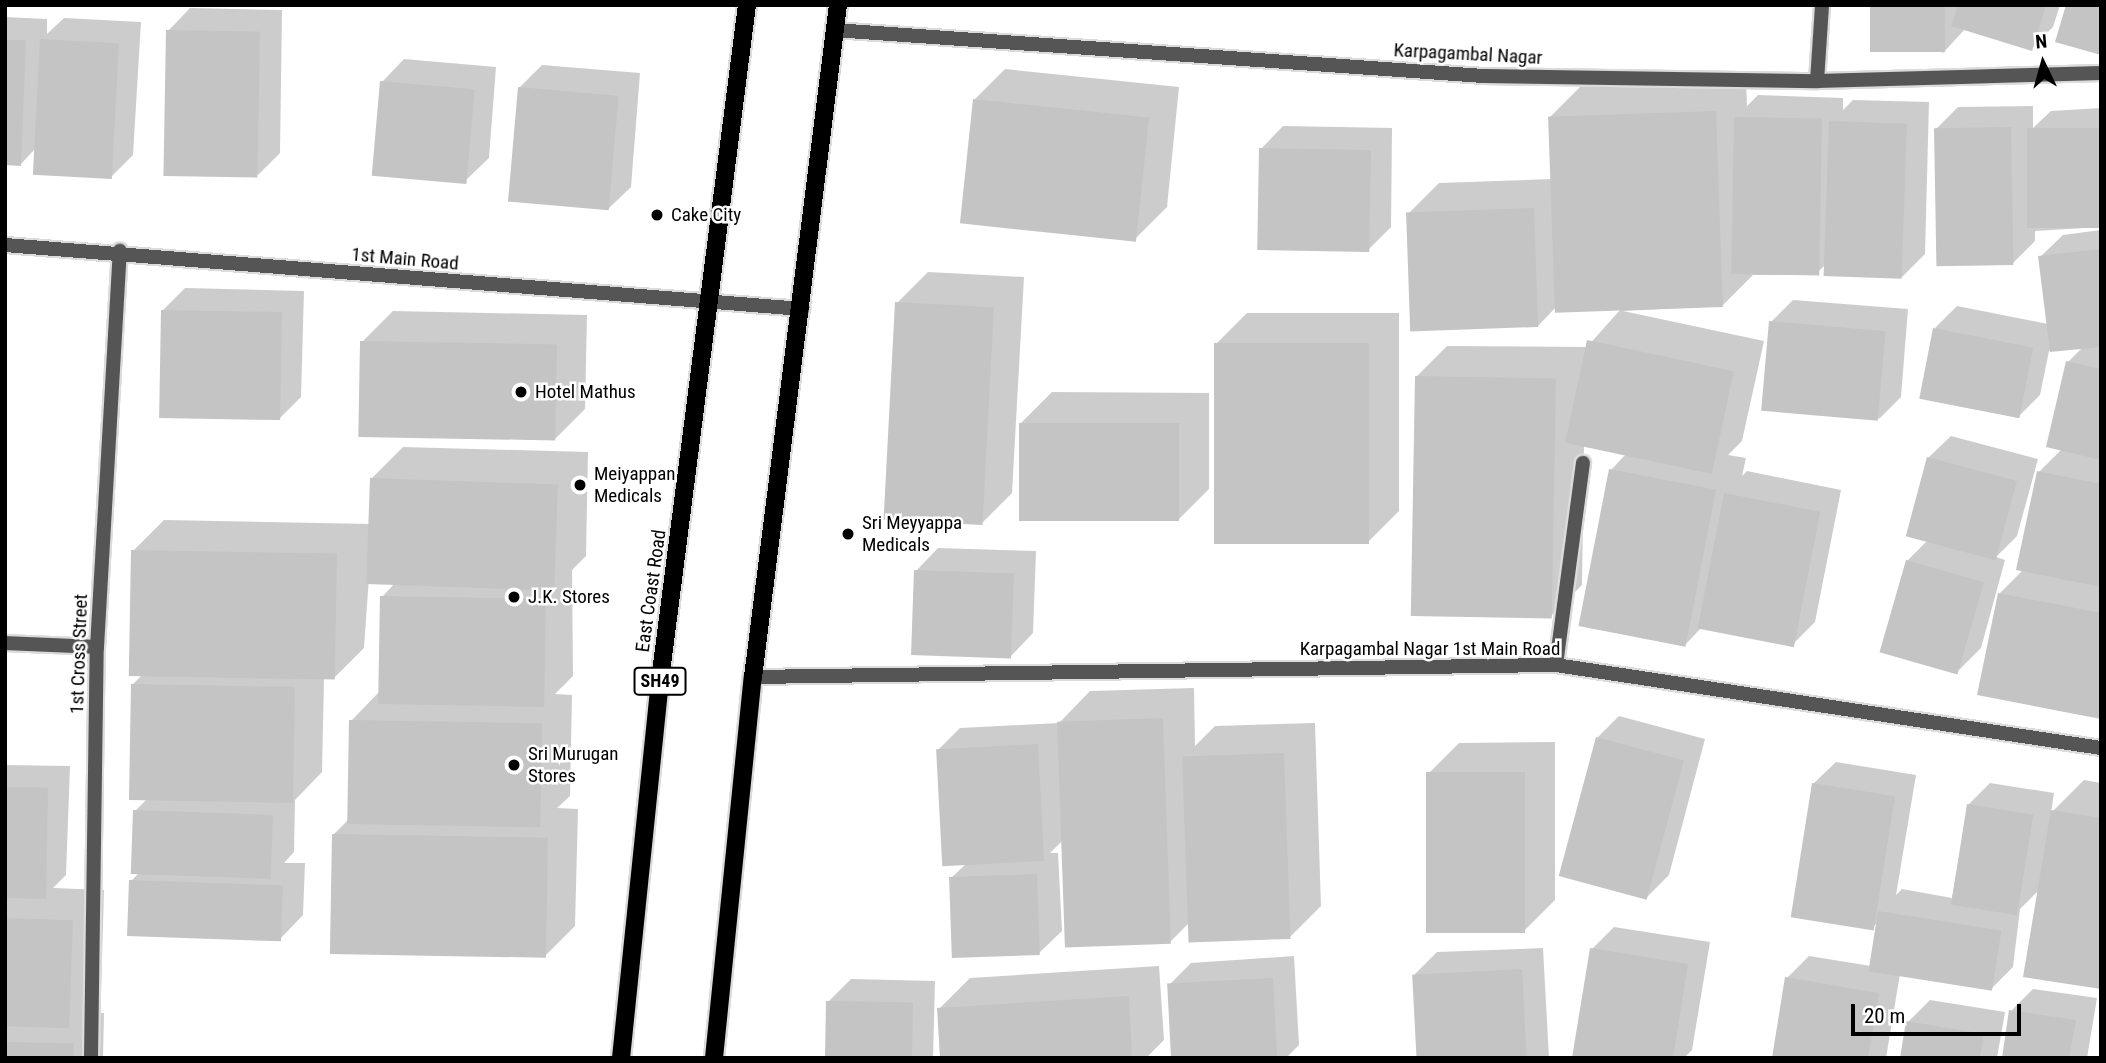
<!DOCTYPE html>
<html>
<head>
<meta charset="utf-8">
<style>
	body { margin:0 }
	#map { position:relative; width:2106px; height:1063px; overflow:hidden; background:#fff; font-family:"Roboto Condensed",sans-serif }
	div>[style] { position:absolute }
	.shadow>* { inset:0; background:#0003 }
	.building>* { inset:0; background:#c4c4c4; transform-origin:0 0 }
	.roads { filter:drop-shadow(2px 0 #dbdbdb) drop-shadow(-2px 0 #dbdbdb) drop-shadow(0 2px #dbdbdb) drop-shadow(0 -2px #dbdbdb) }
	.street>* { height:14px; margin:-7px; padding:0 7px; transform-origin:7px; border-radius:7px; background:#555 }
	.primary>* { height:18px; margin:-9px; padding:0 9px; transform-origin:9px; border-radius:9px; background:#000 }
	.dots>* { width:19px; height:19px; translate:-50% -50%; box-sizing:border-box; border:4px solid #fff; border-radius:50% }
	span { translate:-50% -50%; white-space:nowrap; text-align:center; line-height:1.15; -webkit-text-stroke:5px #fff; paint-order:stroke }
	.shield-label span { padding:2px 5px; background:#fff; border:2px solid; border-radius:5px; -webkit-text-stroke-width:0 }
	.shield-label { font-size:18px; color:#000; font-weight:700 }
	.street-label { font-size:19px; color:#000 }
	.poi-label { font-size:19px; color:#000 }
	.left { translate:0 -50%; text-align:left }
	.frame { position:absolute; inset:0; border:7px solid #000; pointer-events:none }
	.north { position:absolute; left:2008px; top:28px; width:70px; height:70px; -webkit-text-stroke:5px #fff; paint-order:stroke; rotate:355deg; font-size:19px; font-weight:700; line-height:28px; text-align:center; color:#000 }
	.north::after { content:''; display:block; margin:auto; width:24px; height:32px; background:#000; clip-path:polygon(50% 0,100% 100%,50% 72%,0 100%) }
	.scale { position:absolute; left:1851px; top:1004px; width:170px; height:32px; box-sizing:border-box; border:4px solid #000; border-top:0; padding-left:9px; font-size:21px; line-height:24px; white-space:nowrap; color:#000; -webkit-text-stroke:5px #fff; paint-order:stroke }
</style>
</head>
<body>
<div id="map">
	<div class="shadow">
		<div style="clip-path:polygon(1872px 5px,2060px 5px,2053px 27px,2031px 49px,1965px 29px,1943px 53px)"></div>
		<div style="clip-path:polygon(190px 8px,282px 10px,280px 153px,258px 175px,168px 31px)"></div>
		<div style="clip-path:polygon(5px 17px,47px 19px,47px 34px,64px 18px,141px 22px,133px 155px,110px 178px,35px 149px,21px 164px,5px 163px)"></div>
		<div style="clip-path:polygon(404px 59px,496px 67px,489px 158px,466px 180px,382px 82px)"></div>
		<div style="clip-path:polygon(542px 65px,640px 73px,631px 187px,608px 209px,520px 87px)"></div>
		<div style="clip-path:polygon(1005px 69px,1179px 87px,1167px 207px,1136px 238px,974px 100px)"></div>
		<div style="clip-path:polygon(1746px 80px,1747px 106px,1758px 95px,1843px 98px,1843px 110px,1853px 100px,1929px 102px,1925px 254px,1902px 277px,1827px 263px,1815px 275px,1753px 275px,1722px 306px,1623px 311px,1764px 341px,1742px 441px,1728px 455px,1746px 458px,1742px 476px,1747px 471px,1841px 490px,1815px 622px,1793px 644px,1702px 627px,1686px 644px,1611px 470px,1626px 454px,1584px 446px,1582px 585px,1551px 616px,1416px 377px,1447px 346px,1587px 347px,1620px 310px,1556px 307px,1538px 326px,1408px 214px,1439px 183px,1552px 179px,1549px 118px,1580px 87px)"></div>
		<div style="clip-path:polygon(2033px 106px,2033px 128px,2051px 111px,2101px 108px,2101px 227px,2035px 231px,2035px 241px,2013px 263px,1936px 129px,1958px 107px)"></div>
		<div style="clip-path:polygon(1283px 126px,1392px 128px,1391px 227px,1369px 249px,1261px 149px)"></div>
		<div style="clip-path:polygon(2101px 230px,2101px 717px,1999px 594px,2024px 569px,2039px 472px,2062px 449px,2068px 362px,2083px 347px,2049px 351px,2040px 395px,2018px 417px,1935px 328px,1957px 306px,2048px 324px,2040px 257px,2063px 235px)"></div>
		<div style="clip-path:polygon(928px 272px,1024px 277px,1012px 493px,981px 524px,897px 303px)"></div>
		<div style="clip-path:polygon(185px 288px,304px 291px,301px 397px,279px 419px,163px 310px)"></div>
		<div style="clip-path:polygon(1793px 300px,1908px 309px,1901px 397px,1879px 419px,1771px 322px)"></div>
		<div style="clip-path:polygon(393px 311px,587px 315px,585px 409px,554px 440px,362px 342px)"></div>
		<div style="clip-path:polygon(1247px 313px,1399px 313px,1399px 511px,1368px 542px,1216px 344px)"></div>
		<div style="clip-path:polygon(1052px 392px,1209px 393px,1209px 489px,1178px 520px,1021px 423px)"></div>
		<div style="clip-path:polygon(1951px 436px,2038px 459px,2017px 536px,1996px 557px,2005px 560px,1981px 648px,1959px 670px,1907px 561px,1928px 540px,1928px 458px)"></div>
		<div style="clip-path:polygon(403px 447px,588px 452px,586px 556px,572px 570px,573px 676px,555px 694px,572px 695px,570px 796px,557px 808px,578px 809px,575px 926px,544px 957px,333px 835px,348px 820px,351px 721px,379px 692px,382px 597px,395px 583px,370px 563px,364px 648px,333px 679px,324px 679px,322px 772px,295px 800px,294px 852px,284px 863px,305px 863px,303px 915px,281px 938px,131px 881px,140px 872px,135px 811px,147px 799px,133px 684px,142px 675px,133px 551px,164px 520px,371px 524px,372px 478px)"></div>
		<div style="clip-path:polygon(938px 548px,1036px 551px,1033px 633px,1011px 656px,916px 571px)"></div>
		<div style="clip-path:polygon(1194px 688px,1195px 746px,1215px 726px,1315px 723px,1321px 906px,1290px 937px,1189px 923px,1169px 943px,1063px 840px,1050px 853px,1058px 853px,1062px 931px,1039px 953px,950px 879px,966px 864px,938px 750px,960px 728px,1059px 723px,1090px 691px)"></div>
		<div style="clip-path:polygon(1619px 716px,1705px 739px,1669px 875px,1647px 897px,1597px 738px)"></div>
		<div style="clip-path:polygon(1555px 742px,1555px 900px,1524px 931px,1428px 774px,1459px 743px)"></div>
		<div style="clip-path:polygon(1836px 762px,1916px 775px,1896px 895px,1902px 889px,1952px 898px,1968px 805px,1990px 783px,2054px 793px,2051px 813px,2084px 780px,2101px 783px,2101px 988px,2039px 890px,2020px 909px,2013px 967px,1991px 989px,1900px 974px,1886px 1058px,1773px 1058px,1787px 978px,1809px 956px,1871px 966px,1878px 922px,1872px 928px,1813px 784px)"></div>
		<div style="clip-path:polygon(5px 765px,70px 766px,66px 875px,53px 888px,104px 890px,101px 995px,83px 1012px,104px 1013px,103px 1058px,5px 1058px)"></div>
		<div style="clip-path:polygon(1614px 927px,1710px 942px,1692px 1050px,1684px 1058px,1582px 1058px,1592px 949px)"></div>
		<div style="clip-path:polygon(1543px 948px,1549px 1058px,1418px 1058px,1414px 975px,1437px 952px)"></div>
		<div style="clip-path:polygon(1294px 956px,1299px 1045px,1286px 1058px,1173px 1058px,1169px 985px,1191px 963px)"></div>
		<div style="clip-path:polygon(1159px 966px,1164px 1040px,1146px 1058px,942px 1058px,939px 1009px,970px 978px)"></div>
		<div style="clip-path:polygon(851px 979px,935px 981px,933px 1058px,827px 1058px,828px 1002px)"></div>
		<div style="clip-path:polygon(2033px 989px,2097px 998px,2087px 1058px,2003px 1058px,2011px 1011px)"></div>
		<div style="clip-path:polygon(1930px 1000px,2005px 1012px,1997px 1058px,1902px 1058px,1908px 1022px)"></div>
	</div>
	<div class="building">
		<div style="left:1870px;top:5px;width:75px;height:47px"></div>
		<div style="clip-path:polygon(1958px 5px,2046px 5px,2032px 51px,1951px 26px)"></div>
		<div style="clip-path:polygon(2066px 5px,2101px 5px,2101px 55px,2055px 42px)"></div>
		<div style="left:166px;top:30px;width:94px;height:146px;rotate:1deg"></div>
		<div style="left:40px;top:39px;width:79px;height:136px;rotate:3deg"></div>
		<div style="clip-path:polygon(5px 40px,26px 40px,21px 166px,5px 165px)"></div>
		<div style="left:380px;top:81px;width:95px;height:95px;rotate:5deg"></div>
		<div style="left:518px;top:87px;width:101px;height:115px;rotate:5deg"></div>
		<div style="left:973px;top:99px;width:177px;height:125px;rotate:6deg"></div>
		<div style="left:1716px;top:111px;width:196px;height:168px;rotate:88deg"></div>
		<div style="left:1734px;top:117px;width:88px;height:157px;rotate:1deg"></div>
		<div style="left:1829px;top:121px;width:78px;height:155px;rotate:2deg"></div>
		<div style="left:2011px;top:127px;width:138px;height:77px;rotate:89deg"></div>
		<div style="left:2101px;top:128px;width:100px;height:74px;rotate:90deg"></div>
		<div style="left:1259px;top:148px;width:112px;height:102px;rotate:1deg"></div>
		<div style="left:1534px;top:208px;width:119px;height:128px;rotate:88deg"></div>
		<div style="clip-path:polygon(2101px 249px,2101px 347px,2050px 352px,2038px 256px)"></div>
		<div style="left:895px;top:302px;width:99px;height:218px;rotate:3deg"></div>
		<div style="left:161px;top:310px;width:121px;height:108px;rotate:1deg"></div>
		<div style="left:1769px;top:321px;width:117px;height:90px;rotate:5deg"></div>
		<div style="left:1933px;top:328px;width:102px;height:72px;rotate:11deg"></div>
		<div style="left:1587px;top:340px;width:150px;height:105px;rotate:12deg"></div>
		<div style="left:360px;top:341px;width:197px;height:96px;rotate:1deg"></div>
		<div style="left:1214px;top:343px;width:155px;height:201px"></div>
		<div style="clip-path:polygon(2066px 361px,2101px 369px,2101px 460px,2046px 447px)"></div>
		<div style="left:1415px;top:376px;width:141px;height:240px;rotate:1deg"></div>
		<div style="left:1019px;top:423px;width:160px;height:98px"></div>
		<div style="left:1927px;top:457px;width:93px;height:82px;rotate:15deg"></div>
		<div style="left:1609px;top:469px;width:109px;height:160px;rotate:11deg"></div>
		<div style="clip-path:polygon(2037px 471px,2101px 484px,2101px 587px,2016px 570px)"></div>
		<div style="left:370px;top:478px;width:188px;height:106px;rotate:2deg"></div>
		<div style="left:1724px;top:493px;width:98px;height:138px;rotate:11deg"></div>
		<div style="left:131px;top:550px;width:206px;height:126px;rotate:1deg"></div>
		<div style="left:1906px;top:560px;width:81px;height:96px;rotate:16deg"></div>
		<div style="left:914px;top:570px;width:100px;height:85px;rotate:2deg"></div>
		<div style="clip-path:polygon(1998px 593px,2101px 613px,2101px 719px,1977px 695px)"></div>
		<div style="left:380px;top:596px;width:166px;height:108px;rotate:1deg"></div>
		<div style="left:131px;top:684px;width:164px;height:116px;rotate:1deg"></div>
		<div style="left:1163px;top:718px;width:226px;height:106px;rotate:88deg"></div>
		<div style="left:349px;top:720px;width:193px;height:104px;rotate:1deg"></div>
		<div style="left:1596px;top:737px;width:91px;height:144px;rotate:15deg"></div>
		<div style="left:1038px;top:744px;width:117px;height:102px;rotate:87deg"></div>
		<div style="left:1284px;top:753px;width:186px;height:102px;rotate:88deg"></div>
		<div style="left:1525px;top:772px;width:161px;height:99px;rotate:90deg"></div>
		<div style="left:1812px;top:783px;width:84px;height:136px;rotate:9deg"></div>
		<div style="left:5px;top:787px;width:43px;height:111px;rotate:1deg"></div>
		<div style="left:1967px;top:804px;width:67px;height:102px;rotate:9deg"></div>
		<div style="left:133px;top:810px;width:140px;height:64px;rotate:2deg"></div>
		<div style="clip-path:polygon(2051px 810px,2101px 818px,2101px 989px,2023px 977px)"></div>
		<div style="left:332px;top:834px;width:216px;height:120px;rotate:1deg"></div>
		<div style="left:1037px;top:874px;width:81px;height:88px;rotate:88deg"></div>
		<div style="left:129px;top:880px;width:154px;height:56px;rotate:2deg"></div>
		<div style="left:1878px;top:911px;width:125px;height:61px;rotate:9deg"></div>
		<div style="left:5px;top:918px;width:68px;height:108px;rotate:2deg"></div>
		<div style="clip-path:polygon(1590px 948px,1688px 964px,1673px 1058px,1572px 1058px)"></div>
		<div style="left:1522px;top:969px;width:89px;height:110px;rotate:87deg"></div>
		<div style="clip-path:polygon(1785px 977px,1879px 993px,1868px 1058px,1772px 1058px)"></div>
		<div style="left:1273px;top:978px;width:80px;height:106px;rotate:87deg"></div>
		<div style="clip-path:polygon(1129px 996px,1132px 1058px,940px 1058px,937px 1008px)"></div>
		<div style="left:826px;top:1001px;width:87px;height:57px;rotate:1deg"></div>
		<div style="clip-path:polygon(2009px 1010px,2076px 1020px,2069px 1058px,2002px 1058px)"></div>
		<div style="clip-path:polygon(1906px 1021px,1984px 1034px,1980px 1058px,1900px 1058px)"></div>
		<div style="left:5px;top:1042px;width:69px;height:16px;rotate:1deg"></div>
	</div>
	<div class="roads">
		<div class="street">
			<div style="left:834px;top:30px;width:652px;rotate:4.05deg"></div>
			<div style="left:1484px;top:76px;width:333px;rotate:0.9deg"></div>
			<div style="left:1817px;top:81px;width:284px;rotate:-1.6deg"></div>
			<div style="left:1817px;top:81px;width:76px;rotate:-86.2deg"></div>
			<div style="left:5px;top:245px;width:800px;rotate:4.59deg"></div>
			<div style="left:5px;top:643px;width:92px;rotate:2.5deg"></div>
			<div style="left:1556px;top:665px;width:204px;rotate:-82.4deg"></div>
			<div style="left:753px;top:677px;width:803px;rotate:-0.86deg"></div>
			<div style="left:1556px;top:665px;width:551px;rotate:8.66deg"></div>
			<div style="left:91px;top:1058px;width:411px;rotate:-89.2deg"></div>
			<div style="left:97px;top:647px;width:397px;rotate:-86.7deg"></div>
		</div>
		<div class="primary">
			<div style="left:621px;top:1058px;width:372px;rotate:-84.1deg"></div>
			<div style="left:659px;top:688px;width:689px;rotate:-82.66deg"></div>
			<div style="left:714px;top:1058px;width:383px;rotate:-84.2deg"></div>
			<div style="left:753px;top:677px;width:677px;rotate:-82.79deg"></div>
		</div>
	</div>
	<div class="dots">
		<div style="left:657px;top:215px;background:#000"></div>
		<div style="left:521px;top:392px;background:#000"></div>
		<div style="left:580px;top:485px;background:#000"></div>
		<div style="left:848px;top:534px;background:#000"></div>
		<div style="left:514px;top:597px;background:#000"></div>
		<div style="left:514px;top:765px;background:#000"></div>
	</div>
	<div class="shield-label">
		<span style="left:660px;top:681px">SH49</span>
	</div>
	<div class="street-label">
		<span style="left:1468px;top:54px;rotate:3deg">Karpagambal Nagar</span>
		<span style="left:405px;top:259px;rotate:5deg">1st Main Road</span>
		<span style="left:651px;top:591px;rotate:-82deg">East Coast Road</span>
		<span style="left:1430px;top:649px">Karpagambal Nagar 1st Main Road</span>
		<span style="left:79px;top:654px;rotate:-88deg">1st Cross Street</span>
	</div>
	<div class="poi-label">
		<span class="left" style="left:671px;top:215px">Cake City</span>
		<span class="left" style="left:535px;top:392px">Hotel Mathus</span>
		<span class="left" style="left:594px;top:485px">Meiyappan<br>Medicals</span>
		<span class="left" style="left:862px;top:534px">Sri Meyyappa<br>Medicals</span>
		<span class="left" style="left:528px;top:597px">J.K. Stores</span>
		<span class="left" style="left:528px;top:765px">Sri Murugan<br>Stores</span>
	</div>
	<div class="frame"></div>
	<div class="north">N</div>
	<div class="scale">20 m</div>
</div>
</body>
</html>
